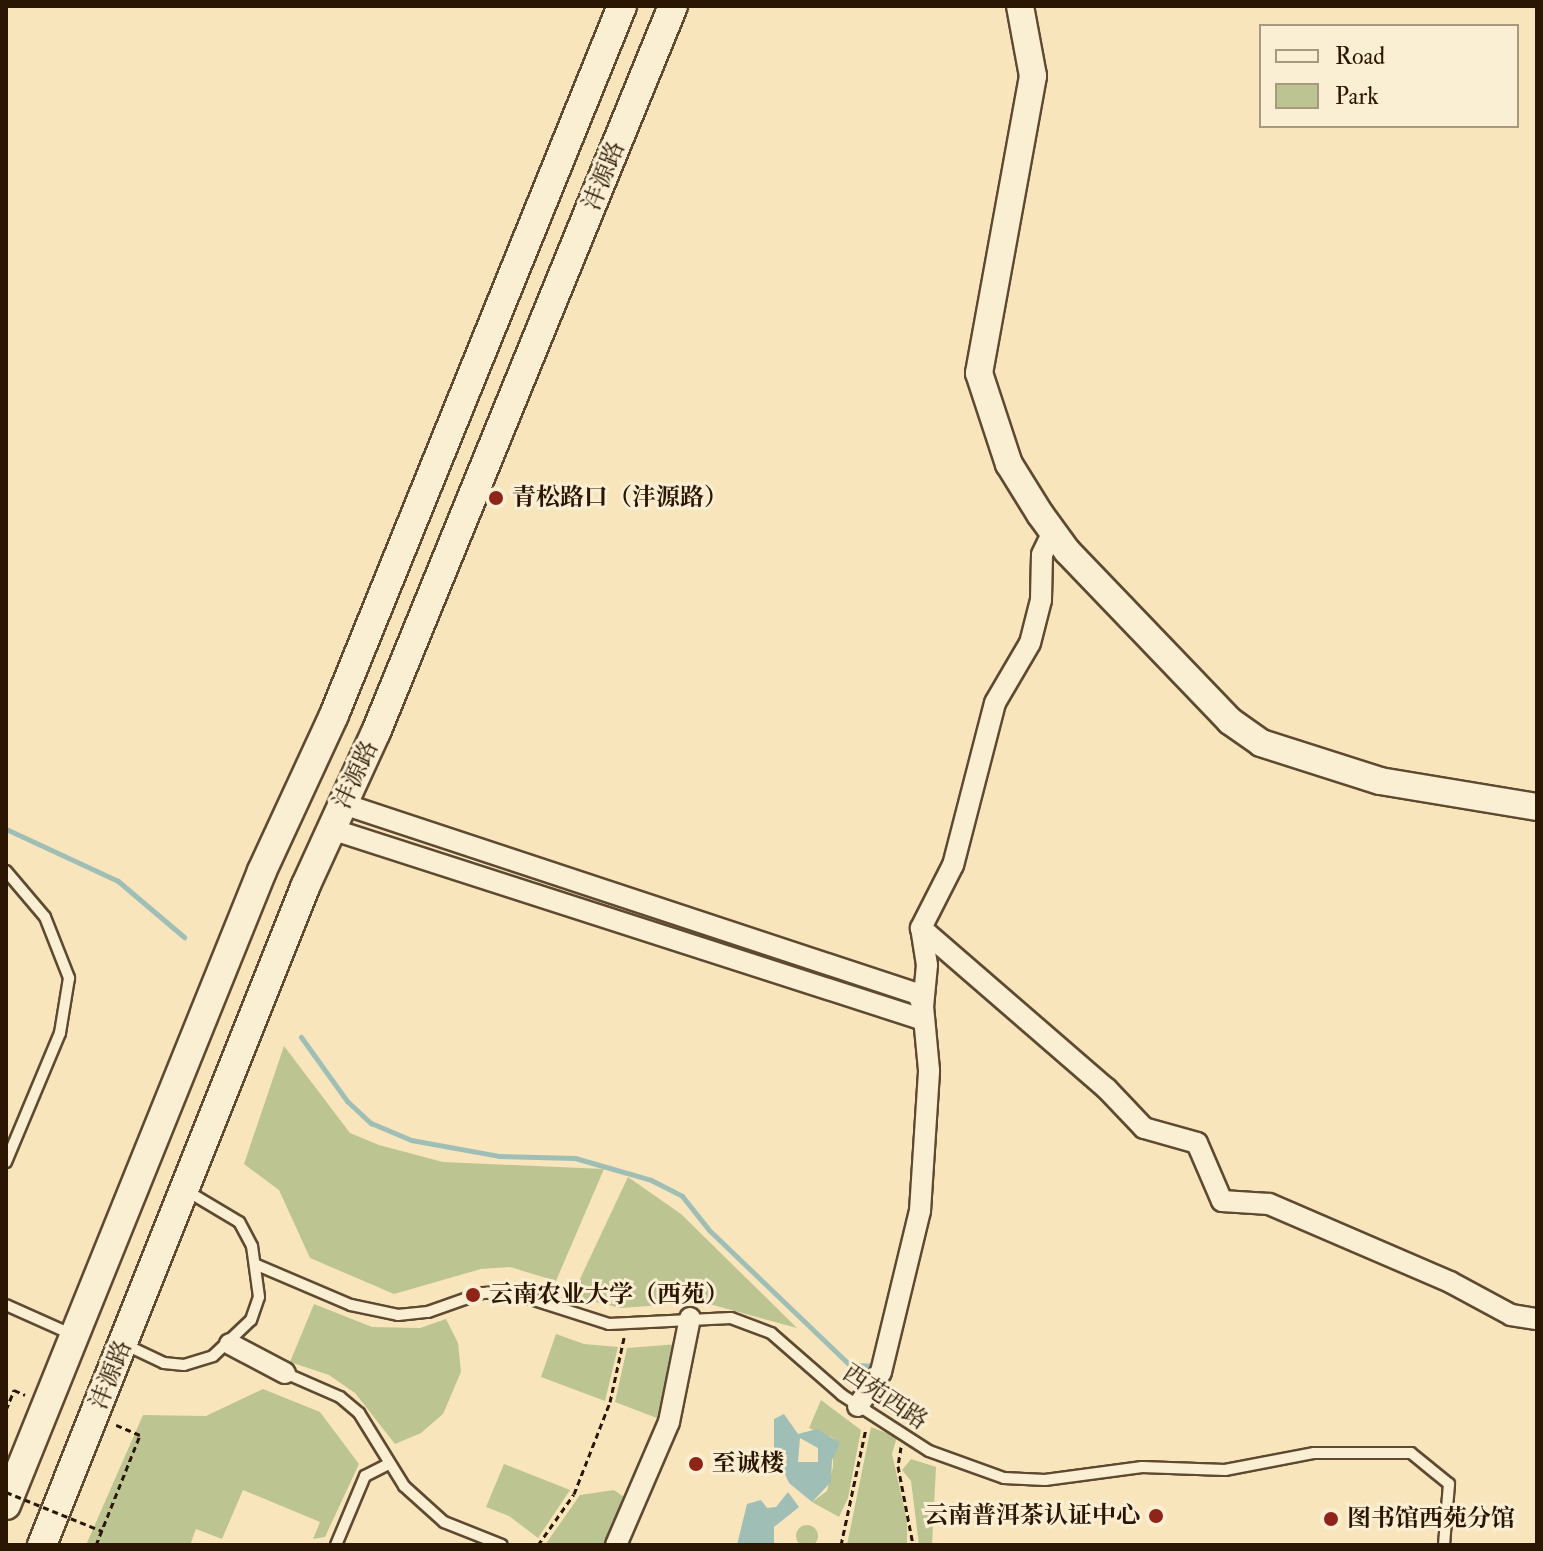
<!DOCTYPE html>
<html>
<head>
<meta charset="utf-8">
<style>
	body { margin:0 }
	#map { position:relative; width:1543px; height:1551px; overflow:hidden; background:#f8e5bb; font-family:"IM FELL Double Pica","Noto Serif SC",serif }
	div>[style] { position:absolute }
	.green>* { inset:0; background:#bcc591 }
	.round { border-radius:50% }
	.water>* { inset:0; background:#9fbeb6 }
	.stream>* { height:5px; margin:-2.5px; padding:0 2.5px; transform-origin:2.5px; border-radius:2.5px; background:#9fbeb6 }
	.path>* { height:3px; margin-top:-1.5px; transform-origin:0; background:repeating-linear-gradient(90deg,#2a1603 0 6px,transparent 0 10px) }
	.roads { filter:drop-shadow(2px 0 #5e4a31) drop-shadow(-2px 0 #5e4a31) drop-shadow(0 2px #5e4a31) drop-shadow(0 -2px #5e4a31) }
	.service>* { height:10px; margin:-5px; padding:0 5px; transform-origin:5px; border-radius:5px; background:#faeed3 }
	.minor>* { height:20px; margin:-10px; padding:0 10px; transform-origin:10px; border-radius:10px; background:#faeed3 }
	.tertiary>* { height:26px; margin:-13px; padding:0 13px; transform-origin:13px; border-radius:13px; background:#faeed3 }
	.secondary>* { height:28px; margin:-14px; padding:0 14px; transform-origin:14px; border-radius:14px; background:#faeed3 }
	.path-bridge>* { height:3px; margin-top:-1.5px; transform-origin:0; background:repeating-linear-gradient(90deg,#2a1603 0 6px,transparent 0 10px) }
	.dots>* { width:22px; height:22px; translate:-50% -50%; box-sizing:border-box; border:4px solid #faeed3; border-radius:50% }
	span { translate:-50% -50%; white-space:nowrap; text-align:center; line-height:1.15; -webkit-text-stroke:6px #faeed3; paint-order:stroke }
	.street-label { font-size:24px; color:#2a1603 }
	.poi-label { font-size:24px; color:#2a1603; font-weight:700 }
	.left { translate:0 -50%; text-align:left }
	.right { translate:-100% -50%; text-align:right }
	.frame { position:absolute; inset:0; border:8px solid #2a1603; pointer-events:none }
	.legend { position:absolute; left:1259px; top:24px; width:260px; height:104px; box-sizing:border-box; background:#faeed3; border:2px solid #a79880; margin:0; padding:10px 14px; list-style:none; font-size:24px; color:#2a1603 }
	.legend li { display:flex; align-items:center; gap:16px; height:40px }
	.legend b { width:40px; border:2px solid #a79880 }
</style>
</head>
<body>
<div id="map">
	<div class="green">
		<div style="clip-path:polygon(284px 1046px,350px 1133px,379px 1145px,443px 1162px,604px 1169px,556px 1281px,510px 1267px,481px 1269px,394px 1294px,310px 1258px,279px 1190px,244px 1164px)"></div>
		<div style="clip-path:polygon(628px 1177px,681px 1214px,797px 1328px,702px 1302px,621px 1308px,578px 1298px,579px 1281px)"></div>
		<div style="clip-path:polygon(314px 1304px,372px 1327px,420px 1328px,446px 1319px,458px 1343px,461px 1372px,443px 1414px,421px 1433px,395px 1444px,355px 1393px,329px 1375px,290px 1362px)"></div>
		<div style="clip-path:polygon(556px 1334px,584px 1344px,618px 1347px,605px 1401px,541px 1377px)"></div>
		<div style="clip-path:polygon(678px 1344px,662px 1420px,615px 1402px,627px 1348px)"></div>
		<div style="clip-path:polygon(263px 1389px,320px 1412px,359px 1464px,325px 1537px,313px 1539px,320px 1522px,243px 1490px,222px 1539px,196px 1529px,190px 1545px,86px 1545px,143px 1415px,206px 1416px)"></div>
		<div style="clip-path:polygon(821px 1400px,861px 1430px,848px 1498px,839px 1517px,812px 1502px,827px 1491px,833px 1467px,833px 1438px,809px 1428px)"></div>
		<div style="clip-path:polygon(871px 1427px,897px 1437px,892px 1454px,907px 1520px,907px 1545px,847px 1545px)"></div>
		<div style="clip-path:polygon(911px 1459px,936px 1467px,932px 1545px,919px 1545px,911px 1481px,902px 1470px)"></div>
		<div style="clip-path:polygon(504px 1464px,570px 1490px,538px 1538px,509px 1516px,486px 1507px)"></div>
		<div style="clip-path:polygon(614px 1490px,628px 1500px,604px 1545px,545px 1545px,580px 1495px)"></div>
		<div class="round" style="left:796px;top:1525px;width:22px;height:22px"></div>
	</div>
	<div class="water">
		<div style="clip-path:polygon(evenodd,784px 1414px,798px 1434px,817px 1429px,840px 1443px,832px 1460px,831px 1482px,812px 1502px,789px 1483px,774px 1450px,774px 1419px,784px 1414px,800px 1438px,818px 1448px,818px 1462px,798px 1462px,800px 1438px)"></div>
		<div style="clip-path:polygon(788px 1492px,799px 1507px,774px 1527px,774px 1545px,737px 1545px,747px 1504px,761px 1500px,767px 1508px,776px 1507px)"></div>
	</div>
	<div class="stream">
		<div style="left:6px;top:829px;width:123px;rotate:24.9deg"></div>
		<div style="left:118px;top:881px;width:87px;rotate:40.3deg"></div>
		<div style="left:301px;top:1037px;width:79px;rotate:54.3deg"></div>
		<div style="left:347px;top:1101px;width:33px;rotate:43deg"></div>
		<div style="left:371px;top:1123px;width:43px;rotate:23deg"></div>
		<div style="left:411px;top:1140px;width:89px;rotate:10.3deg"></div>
		<div style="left:499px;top:1156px;width:76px;rotate:1.5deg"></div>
		<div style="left:575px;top:1158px;width:79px;rotate:16.1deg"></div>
		<div style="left:651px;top:1180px;width:35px;rotate:27deg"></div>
		<div style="left:682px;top:1196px;width:43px;rotate:51.5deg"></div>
		<div style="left:709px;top:1230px;width:195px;rotate:43.8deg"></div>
		<div style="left:850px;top:1365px;width:25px;rotate:2deg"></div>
	</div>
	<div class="path">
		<div style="left:6px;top:1410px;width:22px;rotate:-68deg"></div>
		<div style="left:14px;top:1390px;width:12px;rotate:24deg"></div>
		<div style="left:901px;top:1447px;width:19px;rotate:99deg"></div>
		<div style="left:898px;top:1466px;width:80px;rotate:79.2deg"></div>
		<div style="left:96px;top:1545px;width:118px;rotate:-68.2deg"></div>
		<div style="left:140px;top:1435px;width:26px;rotate:-157deg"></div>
		<div style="left:538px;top:1545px;width:62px;rotate:-54.8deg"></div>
		<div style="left:574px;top:1494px;width:99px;rotate:-68.6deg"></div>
		<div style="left:610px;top:1402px;width:66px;rotate:-77.7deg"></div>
		<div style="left:841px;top:1545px;width:120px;rotate:-77.9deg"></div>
	</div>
	<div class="roads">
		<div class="service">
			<div style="left:6px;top:871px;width:60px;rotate:49.7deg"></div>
			<div style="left:45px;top:917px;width:66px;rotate:68.5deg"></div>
			<div style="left:69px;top:978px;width:56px;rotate:99.3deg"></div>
			<div style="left:60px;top:1033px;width:140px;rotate:112.7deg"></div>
			<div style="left:257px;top:1265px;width:102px;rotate:23.1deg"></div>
			<div style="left:351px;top:1305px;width:48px;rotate:12deg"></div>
			<div style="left:398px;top:1315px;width:30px;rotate:-6deg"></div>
			<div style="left:428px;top:1312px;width:57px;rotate:-19.4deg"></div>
			<div style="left:482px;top:1293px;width:27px;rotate:-2deg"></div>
			<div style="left:509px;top:1292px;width:105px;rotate:17.7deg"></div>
			<div style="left:609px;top:1324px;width:122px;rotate:-2.8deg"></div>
			<div style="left:731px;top:1318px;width:43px;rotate:20.6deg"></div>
			<div style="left:771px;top:1333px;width:94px;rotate:41.1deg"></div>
			<div style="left:842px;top:1395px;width:103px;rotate:32.8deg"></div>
			<div style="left:929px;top:1451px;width:80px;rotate:19.8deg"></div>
			<div style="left:1004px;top:1478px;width:41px;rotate:2.8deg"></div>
			<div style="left:1045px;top:1480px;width:98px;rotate:-7.6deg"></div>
			<div style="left:1142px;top:1467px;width:83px;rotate:2.1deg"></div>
			<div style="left:1225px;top:1470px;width:91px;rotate:-10.8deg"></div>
			<div style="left:1314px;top:1453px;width:97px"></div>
			<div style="left:1411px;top:1453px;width:49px;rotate:39.2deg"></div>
			<div style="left:1449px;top:1484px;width:61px;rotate:94.7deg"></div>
			<div style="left:6px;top:1305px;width:73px;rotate:24.1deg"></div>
			<div style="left:126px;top:1345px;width:42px;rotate:25.3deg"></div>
			<div style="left:164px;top:1363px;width:20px;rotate:6deg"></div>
			<div style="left:184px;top:1365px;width:30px;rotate:-17deg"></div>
			<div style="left:213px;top:1356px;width:52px;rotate:-43.5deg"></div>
			<div style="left:251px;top:1320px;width:24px;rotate:-71deg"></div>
			<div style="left:259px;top:1297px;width:51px;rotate:-97.8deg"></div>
			<div style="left:252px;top:1246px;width:27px;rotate:-118deg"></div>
			<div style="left:239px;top:1222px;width:61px;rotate:-149.2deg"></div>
			<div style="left:285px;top:1373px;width:60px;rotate:23.6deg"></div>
			<div style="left:340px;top:1397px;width:25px;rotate:40deg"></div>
			<div style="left:359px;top:1413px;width:86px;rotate:58.3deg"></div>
			<div style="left:404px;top:1486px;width:54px;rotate:42deg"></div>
			<div style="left:444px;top:1522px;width:62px;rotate:21.6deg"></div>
			<div style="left:336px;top:1545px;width:75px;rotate:-67.2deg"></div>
			<div style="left:365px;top:1476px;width:27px;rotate:-27deg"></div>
		</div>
		<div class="minor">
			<div style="left:1053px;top:532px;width:25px;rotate:116deg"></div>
			<div style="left:1042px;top:555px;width:45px;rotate:91.3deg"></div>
			<div style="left:1041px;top:600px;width:44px;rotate:104.3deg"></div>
			<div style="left:1030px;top:643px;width:69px;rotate:120.3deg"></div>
			<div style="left:995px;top:703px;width:167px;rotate:104.5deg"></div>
			<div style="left:953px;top:865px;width:71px;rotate:116.9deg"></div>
			<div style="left:921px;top:928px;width:245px;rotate:40.9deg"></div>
			<div style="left:1106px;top:1088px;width:55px;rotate:46.5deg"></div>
			<div style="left:1144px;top:1128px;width:55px;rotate:15.8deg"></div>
			<div style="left:1197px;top:1143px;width:63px;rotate:66.7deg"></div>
			<div style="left:1222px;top:1201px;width:47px;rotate:3.7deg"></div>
			<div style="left:1269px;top:1204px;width:197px;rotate:23.3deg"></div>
			<div style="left:1450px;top:1282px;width:69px;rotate:28.4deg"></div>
			<div style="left:1511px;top:1315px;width:26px;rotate:9deg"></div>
			<div style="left:331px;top:829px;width:617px;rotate:17.85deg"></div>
			<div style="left:918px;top:1018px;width:12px;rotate:-66deg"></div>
			<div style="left:923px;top:1007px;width:14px;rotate:-111deg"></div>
			<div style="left:918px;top:994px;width:606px;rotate:-161.71deg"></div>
			<div style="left:230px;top:1344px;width:62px;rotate:27.8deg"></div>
			<div style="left:858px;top:1406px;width:41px;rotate:-55.9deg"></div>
			<div style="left:881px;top:1372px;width:166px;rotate:-76.4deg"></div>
			<div style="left:920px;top:1211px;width:141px;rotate:-86.3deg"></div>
			<div style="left:929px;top:1070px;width:63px;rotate:-95.4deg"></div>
			<div style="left:923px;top:1007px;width:42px;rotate:-84.6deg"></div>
			<div style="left:927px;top:965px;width:37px;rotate:-99deg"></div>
			<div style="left:616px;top:1545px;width:134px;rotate:-66.7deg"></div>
			<div style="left:669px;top:1422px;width:106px;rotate:-78.6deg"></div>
		</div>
		<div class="tertiary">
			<div style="left:1020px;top:6px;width:71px;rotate:79.5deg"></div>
			<div style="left:1033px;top:76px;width:302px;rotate:100.3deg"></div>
			<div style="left:979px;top:373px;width:96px;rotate:71.8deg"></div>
			<div style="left:1009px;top:464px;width:59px;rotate:58.2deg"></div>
			<div style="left:1040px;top:514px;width:46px;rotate:53.9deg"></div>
			<div style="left:1067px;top:551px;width:236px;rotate:46.2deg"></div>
			<div style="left:1230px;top:721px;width:38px;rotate:35deg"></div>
			<div style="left:1261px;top:743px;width:125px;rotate:17.7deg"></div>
			<div style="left:1380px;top:781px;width:159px;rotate:9.4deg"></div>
		</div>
		<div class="secondary">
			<div style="left:6px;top:1505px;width:684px;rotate:-68.01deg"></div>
			<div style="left:262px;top:871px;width:172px;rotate:-65.2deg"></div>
			<div style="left:334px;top:715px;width:765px;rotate:-67.89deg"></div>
			<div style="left:42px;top:1545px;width:709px;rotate:-68.21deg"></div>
			<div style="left:305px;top:887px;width:170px;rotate:-65.4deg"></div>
			<div style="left:376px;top:732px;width:784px;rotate:-67.75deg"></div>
		</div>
	</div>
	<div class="path-bridge">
		<div style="left:6px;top:1492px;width:104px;rotate:22.1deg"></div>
	</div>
	<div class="dots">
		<div style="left:496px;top:498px;background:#8f2418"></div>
		<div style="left:473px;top:1295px;background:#8f2418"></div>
		<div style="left:696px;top:1464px;background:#8f2418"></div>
		<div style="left:1156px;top:1516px;background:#8f2418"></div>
		<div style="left:1331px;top:1519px;background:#8f2418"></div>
	</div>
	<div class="street-label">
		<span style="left:604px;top:176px;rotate:-68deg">沣源路</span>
		<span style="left:356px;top:775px;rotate:-65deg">沣源路</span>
		<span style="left:111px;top:1375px;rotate:-68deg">沣源路</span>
		<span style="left:885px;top:1397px;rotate:34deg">西苑西路</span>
	</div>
	<div class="poi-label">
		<span class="left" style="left:512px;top:498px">青松路口（沣源路）</span>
		<span class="left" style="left:489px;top:1295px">云南农业大学（西苑）</span>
		<span class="left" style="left:712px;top:1464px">至诚楼</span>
		<span class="right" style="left:1140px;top:1516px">云南普洱茶认证中心</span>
		<span class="left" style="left:1347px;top:1519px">图书馆西苑分馆</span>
	</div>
	<div class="frame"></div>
	<ul class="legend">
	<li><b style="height:10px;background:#faeed3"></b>Road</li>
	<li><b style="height:22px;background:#bcc591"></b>Park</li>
	</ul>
</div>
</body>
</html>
